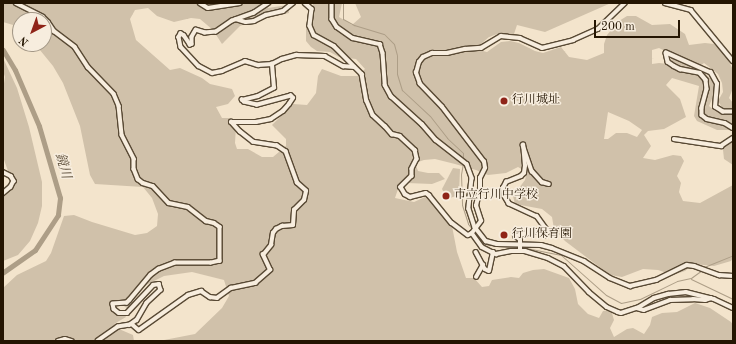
<!DOCTYPE html>
<html>
<head>
<meta charset="utf-8">
<style>
	body { margin:0 }
	#map { position:relative; width:736px; height:344px; overflow:hidden; background:#f3e4cc; font-family:"Old Standard TT","Noto Serif JP",serif }
	div>[style] { position:absolute }
	.green>* { inset:0; background:#d0c1aa }
	.stream>* { height:1px; margin:-0.5px; padding:0 0.5px; transform-origin:0.5px; border-radius:0.5px; background:#ad9e87 }
	.river>* { height:5px; margin:-2.5px; padding:0 2.5px; transform-origin:2.5px; border-radius:2.5px; background:#ad9e87 }
	.roads { filter:drop-shadow(1px 0 #584934) drop-shadow(-1px 0 #584934) drop-shadow(0 1px #584934) drop-shadow(0 -1px #584934) }
	.minor>* { height:3.5px; margin:-1.75px; padding:0 1.75px; transform-origin:1.75px; border-radius:1.75px; background:#f7edde }
	.dots>* { width:11px; height:11px; translate:-50% -50%; box-sizing:border-box; border:2px solid #f7edde; border-radius:50% }
	span { translate:-50% -50%; white-space:nowrap; text-align:center; line-height:1.15; -webkit-text-stroke:3px #f7edde; paint-order:stroke }
	.poi-label { font-size:12px; color:#241502 }
	.left { translate:0 -50%; text-align:left }
	.water-label { font-size:13px; color:#5b4c37; font-style:italic }
	.frame { position:absolute; inset:0; border:4px solid #241502; pointer-events:none }
	.north { position:absolute; left:12px; top:12px; width:40px; height:40px; box-sizing:border-box; background:#f7edde; border:1px solid #a39786; border-radius:50%; rotate:221deg; font-size:11px; font-weight:700; line-height:16px; text-align:center; color:#241502 }
	.north::after { content:''; display:block; margin:auto; width:14px; height:18px; background:#8f2418; clip-path:polygon(50% 0,100% 100%,50% 72%,0 100%) }
	.scale { position:absolute; left:594px; top:20px; width:86px; height:18px; box-sizing:border-box; border:2px solid #241502; border-top:0; padding-left:5px; font-size:12px; line-height:14px; white-space:nowrap; color:#241502; -webkit-text-stroke:3px #f7edde; paint-order:stroke }
</style>
</head>
<body>
<div id="map">
	<div class="green">
		<div style="clip-path:polygon(evenodd,3px 3px,269px 3px,268px 8px,288px 5px,289px 13px,259px 19px,240px 26px,222px 44px,213px 30px,200px 19px,191px 18px,174px 22px,157px 16px,148px 8px,135px 10px,130px 19px,136px 40px,170px 70px,180px 68px,202px 78px,210px 84px,232px 89px,235px 96px,228px 104px,216px 107px,222px 118px,231px 118px,236px 127px,235px 143px,237px 149px,248px 149px,262px 157px,273px 157px,286px 146px,286px 139px,272px 125px,293px 104px,307px 105px,316px 93px,318px 76px,322px 69px,341px 76px,357px 76px,365px 69px,356px 59px,339px 57px,330px 52px,317px 51px,311px 47px,306px 41px,306px 28px,313px 19px,313px 3px,342px 3px,339px 17px,352px 25px,361px 17px,355px 3px,611px 3px,545px 32px,517px 25px,514px 34px,506px 36px,497px 34px,489px 37px,475px 49px,487px 52px,501px 42px,510px 41px,519px 43px,535px 51px,543px 53px,561px 47px,569px 57px,587px 60px,604px 53px,604px 44px,607px 35px,619px 21px,627px 16px,636px 16px,652px 25px,670px 24px,685px 34px,689px 45px,705px 43px,714px 44px,727px 57px,733px 70px,733px 88px,729px 98px,733px 103px,733px 130px,717px 130px,697px 121px,694px 116px,699px 86px,672px 78px,666px 85px,680px 99px,686px 117px,664px 129px,648px 131px,644px 135px,651px 146px,643px 158px,655px 160px,673px 155px,681px 156px,684px 161px,677px 176px,681px 183px,679px 192px,683px 201px,700px 203px,733px 185px,733px 258px,731px 261px,714px 266px,694px 264px,685px 271px,673px 275px,658px 270px,643px 269px,622px 277px,610px 275px,565px 241px,554px 229px,552px 217px,542px 209px,515px 204px,513px 196px,525px 180px,527px 172px,518px 167px,506px 173px,488px 175px,476px 170px,455px 164px,435px 159px,424px 160px,415px 163px,418px 171px,428px 173px,439px 173px,445px 179px,432px 184px,407px 183px,398px 189px,395px 198px,414px 202px,425px 197px,436px 203px,452px 226px,457px 252px,466px 278px,474px 278px,482px 287px,489px 286px,492px 280px,511px 277px,519px 278px,523px 273px,533px 270px,544px 269px,569px 278px,575px 289px,578px 304px,588px 314px,599px 318px,603px 311px,611px 310px,614px 320px,610px 328px,614px 337px,627px 329px,633px 328px,644px 334px,650px 325px,652px 317px,662px 313px,677px 312px,695px 303px,710px 308px,731px 322px,733px 325px,733px 341px,159px 341px,195px 334px,222px 308px,229px 296px,224px 280px,192px 272px,164px 276px,144px 286px,136px 292px,128px 309px,116px 300px,110px 303px,113px 309px,124px 313px,126px 317px,114px 324px,119px 329px,133px 335px,134px 341px,3px 341px,3px 288px,17px 275px,46px 261px,51px 253px,64px 216px,74px 215px,92px 222px,135px 235px,147px 233px,157px 226px,158px 214px,152px 198px,143px 187px,95px 184px,90px 175px,80px 126px,63px 83px,53px 66px,35px 44px,44px 44px,44px 20px,20px 20px,20px 27px,3px 22px,3px 3px,659px 48px,667px 52px,672px 60px,668px 64px,659px 63px,652px 64px,652px 50px,659px 48px,3px 3px,704px 63px,718px 74px,722px 83px,723px 92px,718px 101px,723px 109px,732px 113px,725px 115px,715px 111px,709px 106px,714px 94px,714px 82px,701px 70px,700px 66px,704px 63px,3px 3px,608px 112px,629px 121px,642px 130px,637px 137px,627px 133px,616px 133px,608px 139px,604px 139px,608px 112px)"></div>
		<div style="clip-path:polygon(3px 58px,17px 88px,29px 127px,42px 182px,42px 206px,38px 223px,30px 241px,18px 255px,3px 261px,3px 198px,13px 189px,13px 185px,3px 157px,3px 90px,5px 77px,3px 71px)"></div>
		<div style="clip-path:polygon(733px 136px,733px 165px,724px 159px,723px 150px,726px 141px)"></div>
		<div style="clip-path:polygon(453px 168px,460px 169px,459px 195px,447px 199px,442px 189px)"></div>
	</div>
	<div class="stream">
		<div style="left:343px;top:3px;width:16px;rotate:90deg"></div>
		<div style="left:343px;top:19px;width:13px;rotate:29deg"></div>
		<div style="left:354px;top:25px;width:31px;rotate:17deg"></div>
		<div style="left:384px;top:34px;width:14px;rotate:45deg"></div>
		<div style="left:394px;top:44px;width:11px;rotate:75deg"></div>
		<div style="left:397px;top:55px;width:19px;rotate:90deg"></div>
		<div style="left:397px;top:74px;width:17px;rotate:73deg"></div>
		<div style="left:402px;top:90px;width:38px;rotate:43deg"></div>
		<div style="left:430px;top:116px;width:28px;rotate:52deg"></div>
		<div style="left:447px;top:138px;width:22px;rotate:43deg"></div>
		<div style="left:463px;top:153px;width:7px;rotate:90deg"></div>
		<div style="left:463px;top:163px;width:11px;rotate:100deg"></div>
		<div style="left:461px;top:174px;width:31px;rotate:88deg"></div>
		<div style="left:462px;top:205px;width:20px;rotate:72deg"></div>
		<div style="left:468px;top:224px;width:8px;rotate:50deg"></div>
		<div style="left:475px;top:232px;width:12px;rotate:55deg"></div>
		<div style="left:482px;top:242px;width:7px;rotate:27deg"></div>
		<div style="left:488px;top:245px;width:30px;rotate:2deg"></div>
		<div style="left:521px;top:247px;width:41px;rotate:11.3deg"></div>
		<div style="left:561px;top:255px;width:60px;rotate:41.6deg"></div>
		<div style="left:606px;top:295px;width:17px;rotate:28deg"></div>
		<div style="left:621px;top:303px;width:19px;rotate:-12deg"></div>
		<div style="left:640px;top:299px;width:41px;rotate:-25.9deg"></div>
		<div style="left:677px;top:281px;width:14px;rotate:-12deg"></div>
		<div style="left:691px;top:278px;width:14px;rotate:-36deg"></div>
		<div style="left:704px;top:267px;width:31px;rotate:-22deg"></div>
		<div style="left:691px;top:279px;width:47px;rotate:25.5deg"></div>
	</div>
	<div class="river">
		<div style="left:3px;top:50px;width:23px;rotate:59deg"></div>
		<div style="left:15px;top:70px;width:61px;rotate:66.8deg"></div>
		<div style="left:39px;top:126px;width:75px;rotate:73.7deg"></div>
		<div style="left:60px;top:198px;width:17px;rotate:97deg"></div>
		<div style="left:58px;top:215px;width:42px;rotate:123.3deg"></div>
		<div style="left:35px;top:250px;width:39px;rotate:145deg"></div>
	</div>
	<div class="roads">
		<div class="minor">
			<div style="left:16px;top:3px;width:30px;rotate:27deg"></div>
			<div style="left:43px;top:17px;width:7px;rotate:45deg"></div>
			<div style="left:48px;top:22px;width:11px;rotate:56deg"></div>
			<div style="left:54px;top:31px;width:26px;rotate:37deg"></div>
			<div style="left:75px;top:47px;width:24px;rotate:57deg"></div>
			<div style="left:88px;top:67px;width:37px;rotate:46deg"></div>
			<div style="left:114px;top:94px;width:13px;rotate:67deg"></div>
			<div style="left:119px;top:106px;width:29px;rotate:84deg"></div>
			<div style="left:122px;top:135px;width:27px;rotate:63deg"></div>
			<div style="left:134px;top:159px;width:10px;rotate:90deg"></div>
			<div style="left:134px;top:169px;width:11px;rotate:68deg"></div>
			<div style="left:138px;top:179px;width:6px;rotate:39deg"></div>
			<div style="left:143px;top:183px;width:10px;rotate:17deg"></div>
			<div style="left:153px;top:186px;width:23px;rotate:47deg"></div>
			<div style="left:169px;top:203px;width:19px;rotate:12deg"></div>
			<div style="left:188px;top:207px;width:23px;rotate:38deg"></div>
			<div style="left:206px;top:221px;width:8px;rotate:14deg"></div>
			<div style="left:214px;top:223px;width:7px;rotate:34deg"></div>
			<div style="left:220px;top:227px;width:34px;rotate:90deg"></div>
			<div style="left:220px;top:261px;width:9px;rotate:167deg"></div>
			<div style="left:211px;top:263px;width:36px;rotate:180deg"></div>
			<div style="left:175px;top:263px;width:17px;rotate:159deg"></div>
			<div style="left:159px;top:269px;width:10px;rotate:143deg"></div>
			<div style="left:151px;top:275px;width:33px;rotate:130deg"></div>
			<div style="left:130px;top:300px;width:4px;rotate:135deg"></div>
			<div style="left:127px;top:303px;width:14px;rotate:176deg"></div>
			<div style="left:113px;top:304px;width:5px;rotate:79deg"></div>
			<div style="left:114px;top:309px;width:6px;rotate:39deg"></div>
			<div style="left:119px;top:313px;width:8px"></div>
			<div style="left:127px;top:313px;width:38px;rotate:-47deg"></div>
			<div style="left:153px;top:285px;width:6px;rotate:-9deg"></div>
			<div style="left:159px;top:284px;width:6px;rotate:72deg"></div>
			<div style="left:161px;top:290px;width:19px;rotate:137deg"></div>
			<div style="left:147px;top:303px;width:20px;rotate:120deg"></div>
			<div style="left:137px;top:320px;width:9px;rotate:144deg"></div>
			<div style="left:130px;top:325px;width:12px;rotate:171deg"></div>
			<div style="left:118px;top:327px;width:24px;rotate:145deg"></div>
			<div style="left:200px;top:3px;width:9px;rotate:32deg"></div>
			<div style="left:208px;top:8px;width:32px;rotate:-9deg"></div>
			<div style="left:269px;top:3px;width:18px;rotate:146deg"></div>
			<div style="left:254px;top:13px;width:23px;rotate:160deg"></div>
			<div style="left:232px;top:21px;width:19px;rotate:145deg"></div>
			<div style="left:216px;top:32px;width:11px;rotate:175deg"></div>
			<div style="left:205px;top:33px;width:9px;rotate:-162deg"></div>
			<div style="left:196px;top:30px;width:8px;rotate:120deg"></div>
			<div style="left:192px;top:37px;width:7px;rotate:90deg"></div>
			<div style="left:192px;top:44px;width:2px;rotate:153deg"></div>
			<div style="left:190px;top:45px;width:11px;rotate:-124deg"></div>
			<div style="left:184px;top:36px;width:4px;rotate:-146deg"></div>
			<div style="left:181px;top:34px;width:4px;rotate:124deg"></div>
			<div style="left:179px;top:37px;width:10px;rotate:79deg"></div>
			<div style="left:181px;top:47px;width:26px;rotate:47deg"></div>
			<div style="left:199px;top:66px;width:15px;rotate:28deg"></div>
			<div style="left:212px;top:73px;width:10px;rotate:-11deg"></div>
			<div style="left:222px;top:71px;width:25px;rotate:-23deg"></div>
			<div style="left:245px;top:61px;width:14px;rotate:17deg"></div>
			<div style="left:258px;top:65px;width:14px;rotate:-4deg"></div>
			<div style="left:272px;top:64px;width:11px;rotate:-27deg"></div>
			<div style="left:282px;top:59px;width:15px;rotate:-16deg"></div>
			<div style="left:296px;top:55px;width:29px;rotate:2deg"></div>
			<div style="left:325px;top:56px;width:21px;rotate:29deg"></div>
			<div style="left:343px;top:66px;width:11px;rotate:5deg"></div>
			<div style="left:305px;top:3px;width:9px;rotate:41deg"></div>
			<div style="left:312px;top:9px;width:17px;rotate:97deg"></div>
			<div style="left:310px;top:26px;width:10px;rotate:66deg"></div>
			<div style="left:314px;top:35px;width:23px;rotate:29deg"></div>
			<div style="left:334px;top:46px;width:40px;rotate:45deg"></div>
			<div style="left:362px;top:74px;width:27px;rotate:80deg"></div>
			<div style="left:367px;top:101px;width:15px;rotate:67deg"></div>
			<div style="left:373px;top:115px;width:16px;rotate:43deg"></div>
			<div style="left:385px;top:126px;width:11px;rotate:49deg"></div>
			<div style="left:392px;top:134px;width:8px;rotate:14deg"></div>
			<div style="left:400px;top:136px;width:21px;rotate:43deg"></div>
			<div style="left:415px;top:150px;width:9px;rotate:77deg"></div>
			<div style="left:417px;top:159px;width:11px;rotate:117deg"></div>
			<div style="left:412px;top:169px;width:7px;rotate:90deg"></div>
			<div style="left:412px;top:176px;width:16px;rotate:135deg"></div>
			<div style="left:401px;top:187px;width:8px;rotate:60deg"></div>
			<div style="left:405px;top:194px;width:6px;rotate:31deg"></div>
			<div style="left:410px;top:197px;width:16px;rotate:-14deg"></div>
			<div style="left:426px;top:193px;width:4px;rotate:34deg"></div>
			<div style="left:429px;top:195px;width:36px;rotate:51deg"></div>
			<div style="left:452px;top:223px;width:20px;rotate:37deg"></div>
			<div style="left:468px;top:235px;width:4px;rotate:-27deg"></div>
			<div style="left:472px;top:233px;width:15px;rotate:-53deg"></div>
			<div style="left:481px;top:221px;width:16px;rotate:-108deg"></div>
			<div style="left:476px;top:206px;width:17px;rotate:-77deg"></div>
			<div style="left:480px;top:189px;width:11px;rotate:-90deg"></div>
			<div style="left:480px;top:178px;width:11px;rotate:-63deg"></div>
			<div style="left:485px;top:168px;width:6px;rotate:-99deg"></div>
			<div style="left:484px;top:162px;width:69px;rotate:-127.4deg"></div>
			<div style="left:442px;top:107px;width:32px;rotate:-134deg"></div>
			<div style="left:420px;top:84px;width:12px;rotate:-110deg"></div>
			<div style="left:416px;top:73px;width:11px;rotate:-75deg"></div>
			<div style="left:419px;top:62px;width:6px;rotate:-51deg"></div>
			<div style="left:423px;top:57px;width:10px;rotate:-24deg"></div>
			<div style="left:432px;top:53px;width:15px"></div>
			<div style="left:447px;top:53px;width:18px;rotate:-13deg"></div>
			<div style="left:465px;top:49px;width:16px;rotate:-4deg"></div>
			<div style="left:481px;top:48px;width:23px;rotate:-31deg"></div>
			<div style="left:501px;top:36px;width:19px;rotate:6deg"></div>
			<div style="left:520px;top:38px;width:24px;rotate:24deg"></div>
			<div style="left:542px;top:48px;width:32px;rotate:-14deg"></div>
			<div style="left:573px;top:40px;width:27px;rotate:-24deg"></div>
			<div style="left:598px;top:29px;width:37px;rotate:-44deg"></div>
			<div style="left:332px;top:3px;width:16px;rotate:90deg"></div>
			<div style="left:332px;top:19px;width:9px;rotate:58deg"></div>
			<div style="left:337px;top:27px;width:19px;rotate:35deg"></div>
			<div style="left:353px;top:38px;width:28px;rotate:13deg"></div>
			<div style="left:380px;top:44px;width:9px;rotate:72deg"></div>
			<div style="left:383px;top:53px;width:32px;rotate:86deg"></div>
			<div style="left:385px;top:85px;width:13px;rotate:61deg"></div>
			<div style="left:391px;top:96px;width:42px;rotate:42.1deg"></div>
			<div style="left:422px;top:124px;width:21px;rotate:49deg"></div>
			<div style="left:436px;top:140px;width:39px;rotate:38deg"></div>
			<div style="left:467px;top:164px;width:15px;rotate:70deg"></div>
			<div style="left:472px;top:178px;width:31px;rotate:96deg"></div>
			<div style="left:469px;top:209px;width:19px;rotate:72deg"></div>
			<div style="left:475px;top:227px;width:18px;rotate:52deg"></div>
			<div style="left:486px;top:241px;width:11px;rotate:15deg"></div>
			<div style="left:497px;top:244px;width:44px;rotate:1.3deg"></div>
			<div style="left:541px;top:245px;width:11px;rotate:15deg"></div>
			<div style="left:552px;top:248px;width:35px;rotate:22deg"></div>
			<div style="left:584px;top:261px;width:31px;rotate:33deg"></div>
			<div style="left:610px;top:278px;width:22px;rotate:22deg"></div>
			<div style="left:630px;top:286px;width:27px;rotate:-13deg"></div>
			<div style="left:656px;top:280px;width:34px;rotate:-26deg"></div>
			<div style="left:687px;top:265px;width:7px;rotate:8deg"></div>
			<div style="left:694px;top:266px;width:27px;rotate:20deg"></div>
			<div style="left:719px;top:275px;width:14px;rotate:4deg"></div>
			<div style="left:665px;top:3px;width:27px;rotate:15deg"></div>
			<div style="left:691px;top:10px;width:66px;rotate:50.5deg"></div>
			<div style="left:236px;top:19px;width:10px;rotate:17deg"></div>
			<div style="left:246px;top:22px;width:8px;rotate:-7deg"></div>
			<div style="left:254px;top:21px;width:13px;rotate:-27deg"></div>
			<div style="left:266px;top:15px;width:17px;rotate:-13deg"></div>
			<div style="left:283px;top:11px;width:13px;rotate:-39deg"></div>
			<div style="left:733px;top:112px;width:10px;rotate:180deg"></div>
			<div style="left:723px;top:112px;width:9px;rotate:-148deg"></div>
			<div style="left:715px;top:107px;width:23px;rotate:-85deg"></div>
			<div style="left:717px;top:84px;width:13px;rotate:-119deg"></div>
			<div style="left:711px;top:73px;width:49px;rotate:-156deg"></div>
			<div style="left:666px;top:53px;width:9px;rotate:77deg"></div>
			<div style="left:668px;top:62px;width:7px;rotate:34deg"></div>
			<div style="left:674px;top:66px;width:7px;rotate:27deg"></div>
			<div style="left:680px;top:69px;width:20px;rotate:11deg"></div>
			<div style="left:700px;top:73px;width:9px;rotate:49deg"></div>
			<div style="left:706px;top:80px;width:9px;rotate:84deg"></div>
			<div style="left:707px;top:89px;width:20px;rotate:105deg"></div>
			<div style="left:702px;top:108px;width:7px;rotate:90deg"></div>
			<div style="left:702px;top:115px;width:6px;rotate:39deg"></div>
			<div style="left:707px;top:119px;width:18px;rotate:13deg"></div>
			<div style="left:725px;top:123px;width:9px;rotate:32deg"></div>
			<div style="left:674px;top:139px;width:48px;rotate:8.5deg"></div>
			<div style="left:721px;top:146px;width:14px;rotate:-34deg"></div>
			<div style="left:3px;top:172px;width:9px;rotate:27deg"></div>
			<div style="left:11px;top:176px;width:6px;rotate:59deg"></div>
			<div style="left:14px;top:181px;width:7px;rotate:117deg"></div>
			<div style="left:11px;top:187px;width:11px;rotate:139deg"></div>
			<div style="left:472px;top:233px;width:17px;rotate:54deg"></div>
			<div style="left:482px;top:247px;width:16px;rotate:27deg"></div>
			<div style="left:496px;top:254px;width:15px;rotate:-11deg"></div>
			<div style="left:511px;top:251px;width:14px"></div>
			<div style="left:525px;top:251px;width:24px;rotate:17deg"></div>
			<div style="left:548px;top:258px;width:18px;rotate:27deg"></div>
			<div style="left:564px;top:266px;width:36px;rotate:46deg"></div>
			<div style="left:589px;top:292px;width:23px;rotate:40deg"></div>
			<div style="left:607px;top:307px;width:12px;rotate:24deg"></div>
			<div style="left:618px;top:312px;width:3px;rotate:18deg"></div>
			<div style="left:621px;top:313px;width:19px;rotate:-18deg"></div>
			<div style="left:639px;top:307px;width:17px;rotate:-31deg"></div>
			<div style="left:654px;top:298px;width:15px;rotate:-16deg"></div>
			<div style="left:668px;top:294px;width:18px;rotate:-6deg"></div>
			<div style="left:686px;top:292px;width:29px;rotate:14deg"></div>
			<div style="left:714px;top:299px;width:21px;rotate:25deg"></div>
			<div style="left:520px;top:251px;width:11px;rotate:-90deg"></div>
			<div style="left:520px;top:240px;width:6px;rotate:-141deg"></div>
			<div style="left:515px;top:236px;width:22px;rotate:-13deg"></div>
			<div style="left:536px;top:231px;width:10px;rotate:24deg"></div>
			<div style="left:545px;top:235px;width:4px;rotate:-45deg"></div>
			<div style="left:548px;top:232px;width:19px;rotate:-126deg"></div>
			<div style="left:537px;top:217px;width:31px;rotate:-155deg"></div>
			<div style="left:509px;top:204px;width:9px;rotate:-122deg"></div>
			<div style="left:504px;top:196px;width:8px;rotate:-97deg"></div>
			<div style="left:503px;top:188px;width:7px;rotate:-63deg"></div>
			<div style="left:506px;top:182px;width:16px;rotate:-22deg"></div>
			<div style="left:521px;top:176px;width:4px;rotate:-45deg"></div>
			<div style="left:524px;top:173px;width:7px;rotate:-82deg"></div>
			<div style="left:525px;top:166px;width:21px;rotate:-95deg"></div>
			<div style="left:523px;top:145px;width:28px;rotate:71deg"></div>
			<div style="left:532px;top:171px;width:15px;rotate:48deg"></div>
			<div style="left:542px;top:182px;width:7px;rotate:16deg"></div>
			<div style="left:476px;top:252px;width:19px;rotate:62deg"></div>
			<div style="left:485px;top:269px;width:4px;rotate:27deg"></div>
			<div style="left:489px;top:271px;width:19px;rotate:-78deg"></div>
			<div style="left:476px;top:277px;width:14px;rotate:-60deg"></div>
			<div style="left:637px;top:308px;width:7px;rotate:16deg"></div>
			<div style="left:644px;top:310px;width:28px;rotate:-21deg"></div>
			<div style="left:670px;top:300px;width:23px;rotate:-2deg"></div>
			<div style="left:693px;top:299px;width:12px;rotate:5deg"></div>
			<div style="left:705px;top:300px;width:6px;rotate:-18deg"></div>
			<div style="left:132px;top:324px;width:9px;rotate:41deg"></div>
			<div style="left:139px;top:330px;width:60px;rotate:-35.5deg"></div>
			<div style="left:188px;top:295px;width:14px;rotate:-17deg"></div>
			<div style="left:201px;top:291px;width:11px;rotate:34deg"></div>
			<div style="left:210px;top:297px;width:7px;rotate:8deg"></div>
			<div style="left:217px;top:298px;width:17px;rotate:-36deg"></div>
			<div style="left:231px;top:288px;width:25px;rotate:-12deg"></div>
			<div style="left:255px;top:283px;width:20px;rotate:-41deg"></div>
			<div style="left:270px;top:270px;width:17px;rotate:-115deg"></div>
			<div style="left:263px;top:255px;width:13px;rotate:-51deg"></div>
			<div style="left:271px;top:245px;width:12px;rotate:-81deg"></div>
			<div style="left:273px;top:233px;width:5px;rotate:-53deg"></div>
			<div style="left:276px;top:229px;width:7px;rotate:-27deg"></div>
			<div style="left:282px;top:226px;width:11px;rotate:-5deg"></div>
			<div style="left:293px;top:225px;width:15px;rotate:-86deg"></div>
			<div style="left:294px;top:210px;width:14px;rotate:-45deg"></div>
			<div style="left:304px;top:200px;width:9px;rotate:-77deg"></div>
			<div style="left:306px;top:191px;width:12px;rotate:-138deg"></div>
			<div style="left:297px;top:183px;width:33px;rotate:-110deg"></div>
			<div style="left:286px;top:152px;width:11px;rotate:-146deg"></div>
			<div style="left:277px;top:146px;width:24px;rotate:-171deg"></div>
			<div style="left:253px;top:142px;width:16px;rotate:-142deg"></div>
			<div style="left:240px;top:132px;width:13px;rotate:-132deg"></div>
			<div style="left:231px;top:122px;width:25px"></div>
			<div style="left:256px;top:122px;width:15px;rotate:-11deg"></div>
			<div style="left:271px;top:119px;width:14px;rotate:-34deg"></div>
			<div style="left:283px;top:111px;width:9px;rotate:-49deg"></div>
			<div style="left:289px;top:104px;width:7px;rotate:-56deg"></div>
			<div style="left:293px;top:98px;width:3px;rotate:-135deg"></div>
			<div style="left:291px;top:96px;width:35px;rotate:165deg"></div>
			<div style="left:257px;top:105px;width:13px;rotate:-167deg"></div>
			<div style="left:244px;top:102px;width:3px;rotate:-135deg"></div>
			<div style="left:242px;top:100px;width:16px;rotate:-14deg"></div>
			<div style="left:258px;top:96px;width:18px;rotate:-27deg"></div>
			<div style="left:274px;top:88px;width:24px;rotate:-95deg"></div>
			<div style="left:58px;top:341px;width:7px;rotate:-16deg"></div>
			<div style="left:65px;top:339px;width:7px;rotate:16deg"></div>
		</div>
	</div>
	<div class="dots">
		<div style="left:504px;top:101px;background:#8f2418"></div>
		<div style="left:446px;top:196px;background:#8f2418"></div>
		<div style="left:504px;top:235px;background:#8f2418"></div>
	</div>
	<div class="poi-label">
		<span class="left" style="left:512px;top:101px">行川城址</span>
		<span class="left" style="left:454px;top:196px">市立行川中学校</span>
		<span class="left" style="left:512px;top:235px">行川保育園</span>
	</div>
	<div class="water-label">
		<span style="left:62px;top:166px;rotate:74deg">鏡川</span>
	</div>
	<div class="frame"></div>
	<div class="north">N</div>
	<div class="scale">200 m</div>
</div>
</body>
</html>
